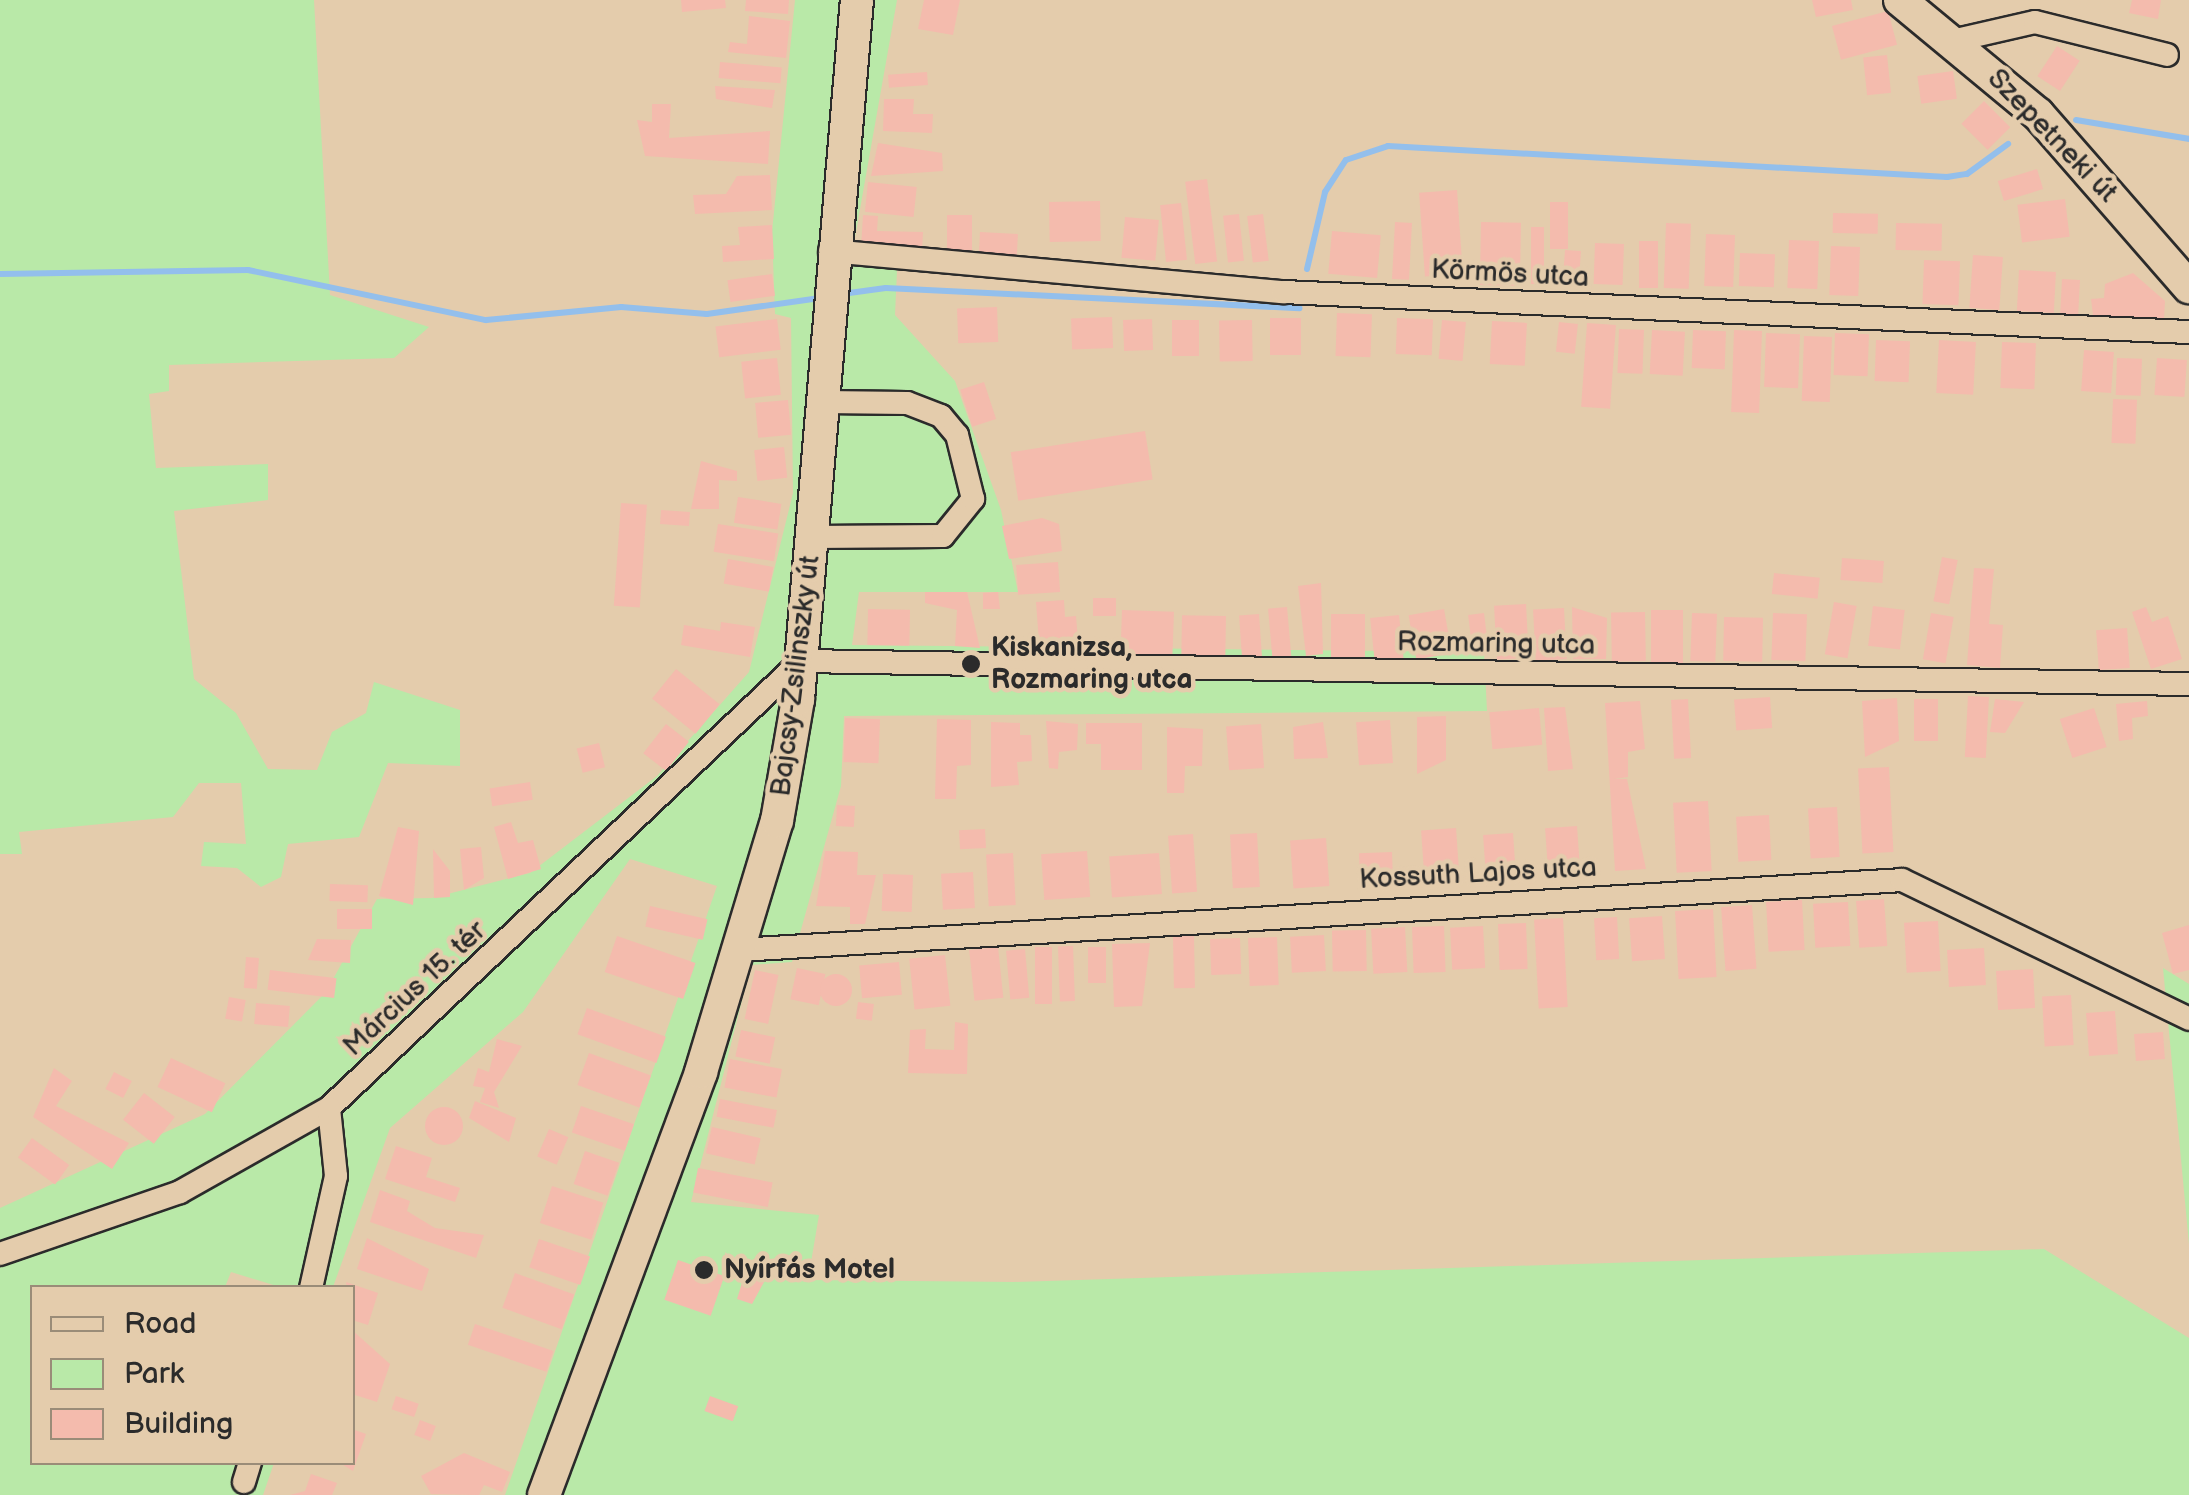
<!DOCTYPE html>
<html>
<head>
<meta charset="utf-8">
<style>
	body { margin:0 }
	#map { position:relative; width:2189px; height:1495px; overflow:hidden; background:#e4ccac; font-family:"Balsamiq Sans",sans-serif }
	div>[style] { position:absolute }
	.green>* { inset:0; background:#b9e9a8 }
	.stream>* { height:6px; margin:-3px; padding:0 3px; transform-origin:3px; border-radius:3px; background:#93bfec }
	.building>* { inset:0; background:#f4bbad; transform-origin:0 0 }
	.round { border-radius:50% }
	.roads { filter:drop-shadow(2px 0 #2b2b2b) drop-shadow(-2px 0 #2b2b2b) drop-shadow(0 2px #2b2b2b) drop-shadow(0 -2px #2b2b2b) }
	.street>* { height:22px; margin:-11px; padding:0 11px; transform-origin:11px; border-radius:11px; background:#e4ccac }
	.secondary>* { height:32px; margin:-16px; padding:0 16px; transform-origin:16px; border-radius:16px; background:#e4ccac }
	.dots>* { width:28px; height:28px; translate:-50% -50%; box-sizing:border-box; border:5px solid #e4ccac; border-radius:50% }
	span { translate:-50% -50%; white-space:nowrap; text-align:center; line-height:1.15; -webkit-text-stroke:9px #e4ccac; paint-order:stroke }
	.street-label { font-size:28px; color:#2b2b2b }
	.poi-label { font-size:28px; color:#2b2b2b; font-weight:700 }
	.left { translate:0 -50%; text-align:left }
	.legend { position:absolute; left:30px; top:1285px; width:325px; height:180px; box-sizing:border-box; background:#e4ccac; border:2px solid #9a8c78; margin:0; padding:12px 18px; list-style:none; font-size:30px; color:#2b2b2b }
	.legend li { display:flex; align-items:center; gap:20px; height:50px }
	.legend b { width:50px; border:2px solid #9a8c78 }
</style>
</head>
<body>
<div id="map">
	<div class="green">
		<div style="clip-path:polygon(0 0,314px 0,330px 295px,429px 327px,394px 358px,169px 365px,169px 391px,149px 394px,156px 468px,268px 464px,268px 500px,174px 511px,194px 679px,236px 713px,268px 769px,317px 770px,332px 732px,366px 713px,374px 682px,460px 710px,460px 766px,388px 763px,359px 837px,288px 844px,281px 877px,261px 887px,237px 868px,201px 866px,204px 842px,246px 844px,241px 783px,199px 783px,173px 817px,19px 832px,22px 854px,0 854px)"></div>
		<div style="clip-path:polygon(795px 0,897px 0,854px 243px,898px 248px,895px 315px,955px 381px,1001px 510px,1018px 592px,859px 592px,852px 645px,1484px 652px,1487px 711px,844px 716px,841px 786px,792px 962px,751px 965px,691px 1202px,819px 1215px,808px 1280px,1014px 1282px,2044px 1249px,2189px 1338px,2189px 1495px,505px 1495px,717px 886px,630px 859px,523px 1012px,390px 1128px,333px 1287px,280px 1287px,231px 1272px,225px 1287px,32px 1288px,32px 1462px,274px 1463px,263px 1495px,0 1495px,0 1208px,205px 1114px,326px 992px,377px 899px,432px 898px,530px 873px,657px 776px,749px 672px,793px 493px,791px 318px,775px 314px,772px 232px)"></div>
		<div style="clip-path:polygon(2163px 968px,2189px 984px,2189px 1244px)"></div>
	</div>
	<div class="stream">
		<div style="left:2076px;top:120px;width:115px;rotate:9.5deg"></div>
		<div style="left:1307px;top:269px;width:79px;rotate:-76.8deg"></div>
		<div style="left:1325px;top:192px;width:38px;rotate:-57deg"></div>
		<div style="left:1346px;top:160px;width:44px;rotate:-18.4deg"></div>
		<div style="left:1388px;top:146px;width:560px;rotate:3.17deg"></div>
		<div style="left:1947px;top:177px;width:20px;rotate:-9deg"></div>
		<div style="left:1967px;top:174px;width:51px;rotate:-36.2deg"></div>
		<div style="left:0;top:274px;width:248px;rotate:-0.9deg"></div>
		<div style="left:248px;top:270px;width:243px;rotate:11.9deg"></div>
		<div style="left:486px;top:320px;width:136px;rotate:-5.5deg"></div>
		<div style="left:621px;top:307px;width:86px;rotate:4.7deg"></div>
		<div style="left:707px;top:314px;width:114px;rotate:-8.1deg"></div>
		<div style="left:842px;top:294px;width:44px;rotate:-7.8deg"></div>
		<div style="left:886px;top:288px;width:414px;rotate:2.8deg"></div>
	</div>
	<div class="building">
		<div style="clip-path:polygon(681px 0,725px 0,726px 8px,682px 12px)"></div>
		<div style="clip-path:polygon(746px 0,789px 0,788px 14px,745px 11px)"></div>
		<div style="clip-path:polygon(924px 0,960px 0,953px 35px,918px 29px)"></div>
		<div style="clip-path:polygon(1812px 0,1851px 0,1853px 10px,1816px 17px)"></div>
		<div style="clip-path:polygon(2132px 0,2161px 0,2158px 19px,2129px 13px)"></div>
		<div style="left:1888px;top:11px;width:35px;height:58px;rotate:75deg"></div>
		<div style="clip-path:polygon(749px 16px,790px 21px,786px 58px,728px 52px,730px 42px,747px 44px)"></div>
		<div style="left:2057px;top:46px;width:27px;height:36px;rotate:33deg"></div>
		<div style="left:1887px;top:55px;width:38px;height:24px;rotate:84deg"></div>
		<div style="left:720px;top:62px;width:62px;height:16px;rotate:5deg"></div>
		<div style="left:1953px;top:71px;width:28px;height:36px;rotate:82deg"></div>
		<div style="left:927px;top:72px;width:13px;height:39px;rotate:86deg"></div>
		<div style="clip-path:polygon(715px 86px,775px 90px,772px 108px,716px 99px)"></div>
		<div style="clip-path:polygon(884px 99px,914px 99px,913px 114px,933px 114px,932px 133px,883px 131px)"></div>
		<div style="left:1984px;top:101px;width:37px;height:32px;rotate:45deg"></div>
		<div style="clip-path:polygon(652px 104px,671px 104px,669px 138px,770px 131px,768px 164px,645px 156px,637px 120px,652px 122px)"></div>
		<div style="clip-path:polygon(878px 143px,942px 153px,943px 171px,871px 176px)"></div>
		<div style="left:2037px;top:169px;width:21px;height:41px;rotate:73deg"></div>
		<div style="clip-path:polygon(770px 175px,772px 210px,695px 214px,693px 195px,726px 194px,737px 176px)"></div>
		<div style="left:1207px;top:179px;width:83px;height:22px;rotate:83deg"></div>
		<div style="left:868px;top:182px;width:49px;height:30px;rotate:6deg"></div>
		<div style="left:1457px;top:190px;width:84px;height:38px;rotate:86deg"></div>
		<div style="left:2065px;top:199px;width:38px;height:48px;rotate:83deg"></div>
		<div style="left:1100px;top:201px;width:40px;height:51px;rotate:89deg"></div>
		<div style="left:1550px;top:202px;width:18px;height:47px"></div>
		<div style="left:1181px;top:203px;width:57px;height:21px;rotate:84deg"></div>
		<div style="left:1833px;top:213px;width:45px;height:20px;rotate:1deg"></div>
		<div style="left:1239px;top:214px;width:47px;height:16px;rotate:84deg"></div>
		<div style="left:1263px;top:214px;width:47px;height:16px;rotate:83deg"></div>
		<div style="clip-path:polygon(863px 215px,878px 216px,877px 231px,923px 232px,922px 251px,861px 248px)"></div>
		<div style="left:947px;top:215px;width:25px;height:39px"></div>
		<div style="left:1125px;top:217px;width:34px;height:41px;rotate:5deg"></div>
		<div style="left:1395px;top:222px;width:17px;height:57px;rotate:3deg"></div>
		<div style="left:1481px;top:222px;width:40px;height:63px;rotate:1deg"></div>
		<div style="left:1666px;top:223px;width:25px;height:65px;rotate:2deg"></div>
		<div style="left:1896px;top:223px;width:46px;height:27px;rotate:1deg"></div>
		<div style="clip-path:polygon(772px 225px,774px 259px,723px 262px,722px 246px,740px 245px,738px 227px)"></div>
		<div style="left:1531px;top:227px;width:13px;height:57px"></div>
		<div style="left:1332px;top:231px;width:49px;height:43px;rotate:5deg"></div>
		<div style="left:980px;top:232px;width:38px;height:23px;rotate:3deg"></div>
		<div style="left:1706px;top:234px;width:29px;height:52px;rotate:2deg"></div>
		<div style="left:1789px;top:240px;width:30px;height:48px;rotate:2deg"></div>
		<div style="left:1639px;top:241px;width:19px;height:47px"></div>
		<div style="left:1595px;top:243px;width:29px;height:41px;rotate:2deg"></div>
		<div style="left:1831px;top:246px;width:29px;height:49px;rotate:2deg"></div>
		<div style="left:1565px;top:250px;width:16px;height:33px;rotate:4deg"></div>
		<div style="left:1740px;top:253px;width:35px;height:33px;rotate:2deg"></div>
		<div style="left:1973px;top:255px;width:30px;height:53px;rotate:4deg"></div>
		<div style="left:1924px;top:260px;width:36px;height:44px;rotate:2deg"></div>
		<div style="left:2019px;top:270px;width:37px;height:41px;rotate:3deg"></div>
		<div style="clip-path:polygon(2133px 273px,2165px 301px,2164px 319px,2093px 315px,2091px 299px,2104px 298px,2105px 284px)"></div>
		<div style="left:772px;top:274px;width:22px;height:45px;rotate:82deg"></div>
		<div style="left:2062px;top:279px;width:18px;height:36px;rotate:3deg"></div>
		<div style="left:997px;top:307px;width:35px;height:40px;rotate:88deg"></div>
		<div style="left:1337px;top:313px;width:35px;height:43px;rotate:2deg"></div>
		<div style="left:1112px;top:317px;width:31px;height:41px;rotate:88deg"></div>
		<div style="left:1270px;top:318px;width:31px;height:37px"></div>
		<div style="left:1397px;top:318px;width:36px;height:36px;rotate:2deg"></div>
		<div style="left:777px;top:319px;width:31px;height:62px;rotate:83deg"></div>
		<div style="left:1152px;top:319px;width:31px;height:29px;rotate:88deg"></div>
		<div style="left:1172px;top:320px;width:27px;height:36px"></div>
		<div style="left:1252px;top:320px;width:41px;height:33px;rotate:89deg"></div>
		<div style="left:1442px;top:320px;width:24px;height:39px;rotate:5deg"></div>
		<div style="left:1492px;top:321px;width:35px;height:43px;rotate:3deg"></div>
		<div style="left:1559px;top:322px;width:19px;height:30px;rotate:6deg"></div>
		<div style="left:1587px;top:323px;width:29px;height:84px;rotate:4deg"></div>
		<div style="left:1619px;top:329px;width:25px;height:44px;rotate:2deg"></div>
		<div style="left:1652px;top:330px;width:33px;height:44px;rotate:3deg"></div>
		<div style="left:1693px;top:330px;width:33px;height:38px;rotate:2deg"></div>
		<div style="left:1734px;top:330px;width:28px;height:82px;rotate:2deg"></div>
		<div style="left:1766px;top:333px;width:34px;height:54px;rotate:2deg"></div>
		<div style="left:1835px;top:333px;width:34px;height:42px;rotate:2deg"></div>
		<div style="left:1804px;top:336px;width:28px;height:65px;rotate:2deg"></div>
		<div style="left:1876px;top:340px;width:34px;height:41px;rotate:2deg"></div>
		<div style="left:1939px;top:340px;width:37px;height:53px;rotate:3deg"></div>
		<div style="left:2002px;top:342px;width:34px;height:46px;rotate:2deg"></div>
		<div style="left:2084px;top:350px;width:30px;height:41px;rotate:4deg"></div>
		<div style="left:777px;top:358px;width:37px;height:36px;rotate:84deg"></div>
		<div style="left:2117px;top:358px;width:25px;height:37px;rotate:2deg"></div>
		<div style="left:2157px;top:358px;width:30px;height:37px;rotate:4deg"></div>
		<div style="left:984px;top:382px;width:39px;height:25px;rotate:72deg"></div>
		<div style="left:2113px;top:399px;width:24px;height:44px;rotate:2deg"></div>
		<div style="left:788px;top:400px;width:35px;height:33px;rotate:85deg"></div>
		<div style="left:1145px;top:431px;width:49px;height:136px;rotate:81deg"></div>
		<div style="left:784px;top:447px;width:31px;height:30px;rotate:84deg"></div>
		<div style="clip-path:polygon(701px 461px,737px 471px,737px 481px,719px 480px,719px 509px,691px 509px)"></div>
		<div style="left:738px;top:497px;width:44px;height:26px;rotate:9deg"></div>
		<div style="left:621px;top:503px;width:26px;height:103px;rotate:4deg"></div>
		<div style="left:661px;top:510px;width:29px;height:14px;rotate:4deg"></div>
		<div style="clip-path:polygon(1042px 518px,1059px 524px,1062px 551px,1009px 559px,1002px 526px)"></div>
		<div style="left:718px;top:524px;width:61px;height:28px;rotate:9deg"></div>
		<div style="left:1942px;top:557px;width:16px;height:45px;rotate:11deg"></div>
		<div style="left:1842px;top:558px;width:42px;height:22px;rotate:4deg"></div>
		<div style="left:728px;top:559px;width:46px;height:25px;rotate:10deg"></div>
		<div style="left:1058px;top:562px;width:30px;height:42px;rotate:86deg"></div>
		<div style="clip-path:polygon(1974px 568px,1994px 569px,1989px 624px,2003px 625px,2000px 668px,1967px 665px)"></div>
		<div style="left:1774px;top:573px;width:46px;height:21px;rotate:6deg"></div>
		<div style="clip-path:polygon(1321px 583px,1323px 654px,1306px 656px,1298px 586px)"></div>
		<div style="clip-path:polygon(925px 592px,967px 592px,980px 648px,955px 646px,957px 610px,925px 603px)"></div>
		<div style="clip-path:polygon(998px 592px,1000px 609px,983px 609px,983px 593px)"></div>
		<div style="left:1093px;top:598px;width:23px;height:18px"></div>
		<div style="clip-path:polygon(1064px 600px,1065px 617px,1076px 616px,1079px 653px,1040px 656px,1036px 602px)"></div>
		<div style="left:1834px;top:602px;width:23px;height:53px;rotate:10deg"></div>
		<div style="left:1526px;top:604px;width:54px;height:32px;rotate:87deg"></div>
		<div style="left:1873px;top:606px;width:32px;height:40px;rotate:7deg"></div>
		<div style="left:1287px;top:607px;width:50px;height:19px;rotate:85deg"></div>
		<div style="clip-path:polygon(1572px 607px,1607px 618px,1606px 659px,1573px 659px)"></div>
		<div style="clip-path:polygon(2146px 607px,2152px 622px,2168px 616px,2182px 659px,2151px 669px,2132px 612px)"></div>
		<div style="left:1564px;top:608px;width:51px;height:31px;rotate:87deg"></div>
		<div style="left:868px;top:609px;width:42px;height:36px;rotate:1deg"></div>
		<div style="left:1444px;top:609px;width:45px;height:36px;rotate:80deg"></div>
		<div style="left:1122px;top:610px;width:52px;height:44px;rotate:2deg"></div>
		<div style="left:1651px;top:610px;width:32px;height:57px"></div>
		<div style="left:1645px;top:612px;width:49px;height:34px;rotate:89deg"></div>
		<div style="left:1484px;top:613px;width:40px;height:16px;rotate:83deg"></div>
		<div style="left:1692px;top:613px;width:25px;height:48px;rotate:2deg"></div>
		<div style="left:1773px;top:613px;width:34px;height:47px;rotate:2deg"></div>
		<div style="left:1931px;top:613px;width:23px;height:47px;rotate:10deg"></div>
		<div style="left:1259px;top:614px;width:42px;height:20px;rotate:86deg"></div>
		<div style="left:1365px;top:614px;width:43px;height:34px;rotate:90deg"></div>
		<div style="left:1399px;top:615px;width:45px;height:29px;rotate:84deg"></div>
		<div style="left:1226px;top:616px;width:42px;height:44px;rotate:91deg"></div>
		<div style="left:1724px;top:617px;width:39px;height:44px;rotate:1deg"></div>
		<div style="clip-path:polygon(721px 622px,755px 627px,750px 657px,681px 645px,684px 625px,720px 631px)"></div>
		<div style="left:2127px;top:628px;width:40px;height:31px;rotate:86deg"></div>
		<div style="left:676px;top:669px;width:56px;height:38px;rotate:39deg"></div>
		<div style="left:1968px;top:696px;width:21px;height:61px;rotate:3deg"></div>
		<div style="left:1770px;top:697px;width:31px;height:36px;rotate:86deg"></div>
		<div style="clip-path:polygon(1897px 698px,1899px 741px,1865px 757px,1862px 701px)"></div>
		<div style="left:1688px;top:699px;width:59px;height:17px;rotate:87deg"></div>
		<div style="left:1914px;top:699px;width:24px;height:42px"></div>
		<div style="clip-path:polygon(1995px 699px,2024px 702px,2005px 733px,1990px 732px)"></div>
		<div style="clip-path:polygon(1640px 701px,1645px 749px,1628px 752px,1628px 777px,1614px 779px,1627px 779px,1646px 869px,1615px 871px,1605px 703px)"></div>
		<div style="clip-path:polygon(2147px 701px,2148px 716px,2132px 718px,2133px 739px,2119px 741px,2116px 704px)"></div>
		<div style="clip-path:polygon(1565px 707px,1573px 769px,1548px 771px,1544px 708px)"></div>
		<div style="left:1539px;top:708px;width:37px;height:50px;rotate:85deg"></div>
		<div style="left:2094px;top:708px;width:41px;height:36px;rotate:72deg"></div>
		<div style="clip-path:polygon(1446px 716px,1446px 760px,1417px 774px,1417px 717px)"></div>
		<div style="left:845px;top:718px;width:35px;height:44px;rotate:2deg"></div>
		<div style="clip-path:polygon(937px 719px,971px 720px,971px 765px,957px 766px,956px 799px,935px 799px)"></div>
		<div style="left:1390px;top:720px;width:43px;height:34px;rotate:86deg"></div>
		<div style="clip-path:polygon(1046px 721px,1078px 724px,1077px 750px,1059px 752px,1058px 769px,1049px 768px)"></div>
		<div style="clip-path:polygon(991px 722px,1020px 723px,1020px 735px,1031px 735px,1032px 761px,1017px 762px,1019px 785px,991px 787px)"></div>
		<div style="clip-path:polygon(1323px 722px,1328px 758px,1294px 759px,1293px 727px)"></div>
		<div style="clip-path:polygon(1086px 723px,1142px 723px,1142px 770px,1101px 770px,1101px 744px,1086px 744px)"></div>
		<div style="left:666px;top:724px;width:29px;height:37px;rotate:38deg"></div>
		<div style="left:1261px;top:724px;width:44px;height:35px;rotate:86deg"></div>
		<div style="clip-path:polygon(1167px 727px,1203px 729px,1202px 766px,1185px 766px,1184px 793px,1167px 793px)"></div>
		<div style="left:599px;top:743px;width:25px;height:23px;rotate:76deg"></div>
		<div style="left:1889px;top:767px;width:85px;height:31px;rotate:87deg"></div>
		<div style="left:530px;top:782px;width:18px;height:41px;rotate:81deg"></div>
		<div style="left:1708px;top:801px;width:70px;height:35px;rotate:87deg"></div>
		<div style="left:837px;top:805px;width:18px;height:21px;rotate:3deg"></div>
		<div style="left:1837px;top:807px;width:50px;height:29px;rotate:87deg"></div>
		<div style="left:1769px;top:815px;width:45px;height:33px;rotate:87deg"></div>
		<div style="clip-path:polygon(511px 822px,518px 843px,533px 840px,541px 869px,508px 879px,494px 827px)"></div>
		<div style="left:1577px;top:826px;width:48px;height:32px;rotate:86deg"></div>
		<div style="clip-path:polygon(398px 827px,419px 831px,413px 905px,379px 896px)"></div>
		<div style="left:1456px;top:828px;width:49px;height:35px;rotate:86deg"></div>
		<div style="left:985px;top:829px;width:19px;height:26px;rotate:87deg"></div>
		<div style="left:1257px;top:833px;width:54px;height:27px;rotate:87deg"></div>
		<div style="left:1513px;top:833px;width:43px;height:30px;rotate:86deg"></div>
		<div style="left:1193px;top:834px;width:58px;height:25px;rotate:86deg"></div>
		<div style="left:1326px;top:838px;width:48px;height:36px;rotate:86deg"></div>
		<div style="clip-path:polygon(481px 847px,484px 878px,464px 890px,460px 849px)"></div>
		<div style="clip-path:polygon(433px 849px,450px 871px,450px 897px,434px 898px)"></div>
		<div style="clip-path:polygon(825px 851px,858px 852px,857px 875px,876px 875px,865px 924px,850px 924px,850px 907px,816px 906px)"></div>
		<div style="left:1087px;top:851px;width:46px;height:46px;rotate:86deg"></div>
		<div style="left:1392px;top:852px;width:32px;height:33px;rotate:88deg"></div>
		<div style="left:1013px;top:853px;width:52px;height:27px;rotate:87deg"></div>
		<div style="left:1159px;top:853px;width:41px;height:50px;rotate:86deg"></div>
		<div style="left:973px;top:872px;width:36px;height:32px;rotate:87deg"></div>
		<div style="left:883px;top:874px;width:30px;height:37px;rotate:2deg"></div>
		<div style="left:330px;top:884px;width:38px;height:17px;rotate:2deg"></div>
		<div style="left:1884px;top:899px;width:47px;height:28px;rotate:86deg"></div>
		<div style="left:1802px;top:900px;width:50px;height:36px;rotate:87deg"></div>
		<div style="left:1848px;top:902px;width:44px;height:35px;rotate:87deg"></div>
		<div style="left:1752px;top:905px;width:64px;height:31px;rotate:86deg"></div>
		<div style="left:650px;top:906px;width:59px;height:21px;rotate:13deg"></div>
		<div style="left:372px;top:909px;width:20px;height:35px;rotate:90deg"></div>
		<div style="left:1713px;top:909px;width:68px;height:38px;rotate:87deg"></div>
		<div style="left:1662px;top:916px;width:43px;height:33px;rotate:86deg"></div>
		<div style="left:1617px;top:917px;width:42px;height:23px;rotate:87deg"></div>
		<div style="left:1563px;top:918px;width:89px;height:29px;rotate:87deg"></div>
		<div style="left:1938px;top:921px;width:50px;height:34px;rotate:87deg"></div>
		<div style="left:1526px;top:923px;width:46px;height:28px;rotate:88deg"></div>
		<div style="clip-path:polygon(2189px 925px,2189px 970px,2173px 974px,2162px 933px)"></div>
		<div style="left:1444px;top:926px;width:46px;height:32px;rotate:88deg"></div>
		<div style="left:1483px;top:926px;width:42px;height:33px;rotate:87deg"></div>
		<div style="left:1405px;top:927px;width:45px;height:34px;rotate:87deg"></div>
		<div style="left:1366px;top:930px;width:41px;height:34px;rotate:89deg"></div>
		<div style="left:1324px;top:935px;width:36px;height:34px;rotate:87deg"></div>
		<div style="left:617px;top:936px;width:83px;height:38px;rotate:19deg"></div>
		<div style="left:1194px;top:936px;width:52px;height:21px;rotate:89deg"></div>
		<div style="left:1277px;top:937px;width:48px;height:29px;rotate:88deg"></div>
		<div style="left:1240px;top:938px;width:36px;height:30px;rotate:88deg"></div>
		<div style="clip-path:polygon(317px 939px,351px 940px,350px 963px,308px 960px)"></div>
		<div style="clip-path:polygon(1150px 943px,1142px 1006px,1114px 1007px,1112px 944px)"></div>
		<div style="left:1073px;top:946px;width:55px;height:15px;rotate:88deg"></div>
		<div style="left:998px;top:947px;width:51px;height:29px;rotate:84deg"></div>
		<div style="left:1035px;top:947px;width:17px;height:57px"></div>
		<div style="left:1106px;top:947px;width:36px;height:18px;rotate:90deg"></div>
		<div style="left:1984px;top:948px;width:37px;height:37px;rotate:87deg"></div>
		<div style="left:1025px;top:949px;width:49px;height:19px;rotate:85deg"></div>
		<div style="left:945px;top:955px;width:51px;height:36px;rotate:84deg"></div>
		<div style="left:246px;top:957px;width:13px;height:31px;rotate:4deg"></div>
		<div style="left:899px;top:962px;width:33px;height:40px;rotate:85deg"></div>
		<div style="left:797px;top:968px;width:29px;height:32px;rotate:12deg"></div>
		<div style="left:2033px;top:969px;width:39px;height:37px;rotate:87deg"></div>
		<div style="left:270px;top:970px;width:67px;height:20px;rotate:7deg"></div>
		<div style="left:755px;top:970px;width:24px;height:50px;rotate:12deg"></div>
		<div class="round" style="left:820px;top:974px;width:32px;height:32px"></div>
		<div style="left:2071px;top:995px;width:50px;height:29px;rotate:87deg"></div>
		<div style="left:229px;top:997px;width:17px;height:22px;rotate:10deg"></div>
		<div style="left:858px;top:1002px;width:16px;height:17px;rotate:7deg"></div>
		<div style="left:256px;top:1003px;width:34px;height:21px;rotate:5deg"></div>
		<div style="left:587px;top:1008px;width:84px;height:28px;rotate:20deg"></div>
		<div style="left:2115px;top:1011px;width:43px;height:29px;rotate:86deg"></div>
		<div style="clip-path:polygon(955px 1022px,968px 1024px,967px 1074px,908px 1073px,910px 1030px,926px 1029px,925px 1049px,954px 1050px)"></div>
		<div style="left:741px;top:1030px;width:35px;height:27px;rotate:12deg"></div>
		<div style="left:2163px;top:1032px;width:27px;height:29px;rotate:86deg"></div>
		<div style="clip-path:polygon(497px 1039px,522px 1046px,494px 1092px,499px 1108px,480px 1102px,485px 1088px,473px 1086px,478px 1068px,489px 1072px)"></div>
		<div style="left:589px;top:1053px;width:66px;height:34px;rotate:20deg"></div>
		<div style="left:171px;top:1058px;width:60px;height:32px;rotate:25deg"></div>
		<div style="left:730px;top:1059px;width:53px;height:29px;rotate:11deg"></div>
		<div style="clip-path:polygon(54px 1068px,72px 1081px,56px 1106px,129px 1143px,112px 1169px,33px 1117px)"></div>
		<div style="left:114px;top:1072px;width:20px;height:19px;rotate:27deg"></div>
		<div style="left:144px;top:1093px;width:39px;height:34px;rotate:38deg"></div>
		<div style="left:720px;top:1099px;width:58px;height:18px;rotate:11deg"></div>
		<div style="clip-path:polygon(475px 1101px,516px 1118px,509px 1142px,469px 1118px)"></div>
		<div style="left:581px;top:1106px;width:56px;height:28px;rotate:19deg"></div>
		<div class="round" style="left:425px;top:1107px;width:38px;height:38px"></div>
		<div style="left:712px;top:1127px;width:50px;height:27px;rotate:13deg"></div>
		<div style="left:549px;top:1129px;width:21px;height:30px;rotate:23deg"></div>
		<div style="left:32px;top:1138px;width:46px;height:24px;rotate:36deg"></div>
		<div style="clip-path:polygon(396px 1146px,432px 1158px,426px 1177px,460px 1188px,455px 1202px,385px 1179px)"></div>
		<div style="left:585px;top:1151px;width:36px;height:35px;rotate:19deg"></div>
		<div style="left:698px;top:1168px;width:76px;height:25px;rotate:11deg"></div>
		<div style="left:552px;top:1186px;width:54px;height:39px;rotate:18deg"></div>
		<div style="clip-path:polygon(380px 1190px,410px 1201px,407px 1211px,435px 1228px,484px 1235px,476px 1258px,370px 1222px)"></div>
		<div style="clip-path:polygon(367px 1238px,429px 1269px,422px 1291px,357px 1269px)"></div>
		<div style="left:539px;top:1239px;width:54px;height:30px;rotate:19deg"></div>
		<div style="left:678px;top:1260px;width:49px;height:42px;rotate:19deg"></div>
		<div style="clip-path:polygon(748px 1264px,770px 1271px,752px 1304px,737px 1299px)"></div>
		<div style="left:515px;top:1273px;width:63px;height:37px;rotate:20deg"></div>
		<div style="clip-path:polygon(346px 1282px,378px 1293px,368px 1325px,352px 1320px)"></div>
		<div style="left:475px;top:1324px;width:83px;height:22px;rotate:19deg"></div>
		<div style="clip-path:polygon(352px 1330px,390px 1364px,377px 1402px,352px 1394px)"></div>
		<div style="left:396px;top:1396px;width:24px;height:14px;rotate:19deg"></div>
		<div style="left:710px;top:1396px;width:30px;height:16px;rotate:20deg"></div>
		<div style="left:420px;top:1420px;width:17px;height:16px;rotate:21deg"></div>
		<div style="clip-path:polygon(352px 1429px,366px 1434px,353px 1471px,340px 1463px,352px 1462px)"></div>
		<div style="clip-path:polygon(464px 1453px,510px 1472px,502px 1492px,484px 1485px,479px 1495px,431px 1494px,421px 1476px)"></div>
		<div style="clip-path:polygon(311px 1474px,337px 1483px,332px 1495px,290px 1495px,305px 1491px)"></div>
	</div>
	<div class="roads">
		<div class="street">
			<div style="left:1952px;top:41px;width:85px;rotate:-12.9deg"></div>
			<div style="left:2035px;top:22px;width:136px;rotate:14deg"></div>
			<div style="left:830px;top:251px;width:455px;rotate:5.2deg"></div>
			<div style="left:1283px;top:292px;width:907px;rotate:2.53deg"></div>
			<div style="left:813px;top:537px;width:130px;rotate:-0.4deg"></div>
			<div style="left:943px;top:536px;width:48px;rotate:-51deg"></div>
			<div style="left:973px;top:499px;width:66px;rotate:-104deg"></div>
			<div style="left:957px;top:435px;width:25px;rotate:-130deg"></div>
			<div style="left:941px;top:416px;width:36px;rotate:-159deg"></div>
			<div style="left:907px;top:403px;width:83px;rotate:-179.3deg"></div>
			<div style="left:739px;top:950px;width:1165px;rotate:-3.44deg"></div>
			<div style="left:1902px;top:880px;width:319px;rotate:25.8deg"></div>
			<div style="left:0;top:1254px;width:190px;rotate:-19deg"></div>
			<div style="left:180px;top:1192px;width:171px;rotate:-29.4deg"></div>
			<div style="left:329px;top:1108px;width:650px;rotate:-43.44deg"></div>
			<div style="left:801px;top:661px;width:1388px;rotate:0.95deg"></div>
			<div style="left:311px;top:1288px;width:115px;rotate:-77.4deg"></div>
			<div style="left:336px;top:1176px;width:68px;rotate:-95.9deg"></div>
			<div style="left:244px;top:1482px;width:21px;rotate:-73deg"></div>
		</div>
		<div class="secondary">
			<div style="left:1900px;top:0;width:179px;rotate:39.6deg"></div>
			<div style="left:2038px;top:114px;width:230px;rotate:48.9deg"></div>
			<div style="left:544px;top:1495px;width:451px;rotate:-69.6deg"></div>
			<div style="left:701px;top:1072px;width:262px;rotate:-73.2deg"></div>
			<div style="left:777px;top:821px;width:124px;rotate:-80.2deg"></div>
			<div style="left:798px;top:699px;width:701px;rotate:-85.18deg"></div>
		</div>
	</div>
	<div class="dots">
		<div style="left:971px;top:664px;background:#2b2b2b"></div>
		<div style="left:704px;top:1270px;background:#2b2b2b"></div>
	</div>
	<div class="street-label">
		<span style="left:2052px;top:136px;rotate:46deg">Szepetneki út</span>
		<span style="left:1510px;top:274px;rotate:3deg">Körmös utca</span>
		<span style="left:1496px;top:644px;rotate:1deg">Rozmaring utca</span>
		<span style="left:796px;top:676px;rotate:-83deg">Bajcsy-Zsilinszky út</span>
		<span style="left:1478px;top:874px;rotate:-3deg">Kossuth Lajos utca</span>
		<span style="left:415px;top:989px;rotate:-43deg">Március 15. tér</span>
	</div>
	<div class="poi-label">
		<span class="left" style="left:991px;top:664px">Kiskanizsa,<br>Rozmaring utca</span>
		<span class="left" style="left:724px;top:1270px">Nyírfás Motel</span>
	</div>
	<ul class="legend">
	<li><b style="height:12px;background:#e4ccac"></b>Road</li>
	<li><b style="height:28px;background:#b9e9a8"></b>Park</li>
	<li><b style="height:28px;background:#f4bbad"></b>Building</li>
	</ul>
</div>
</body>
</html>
